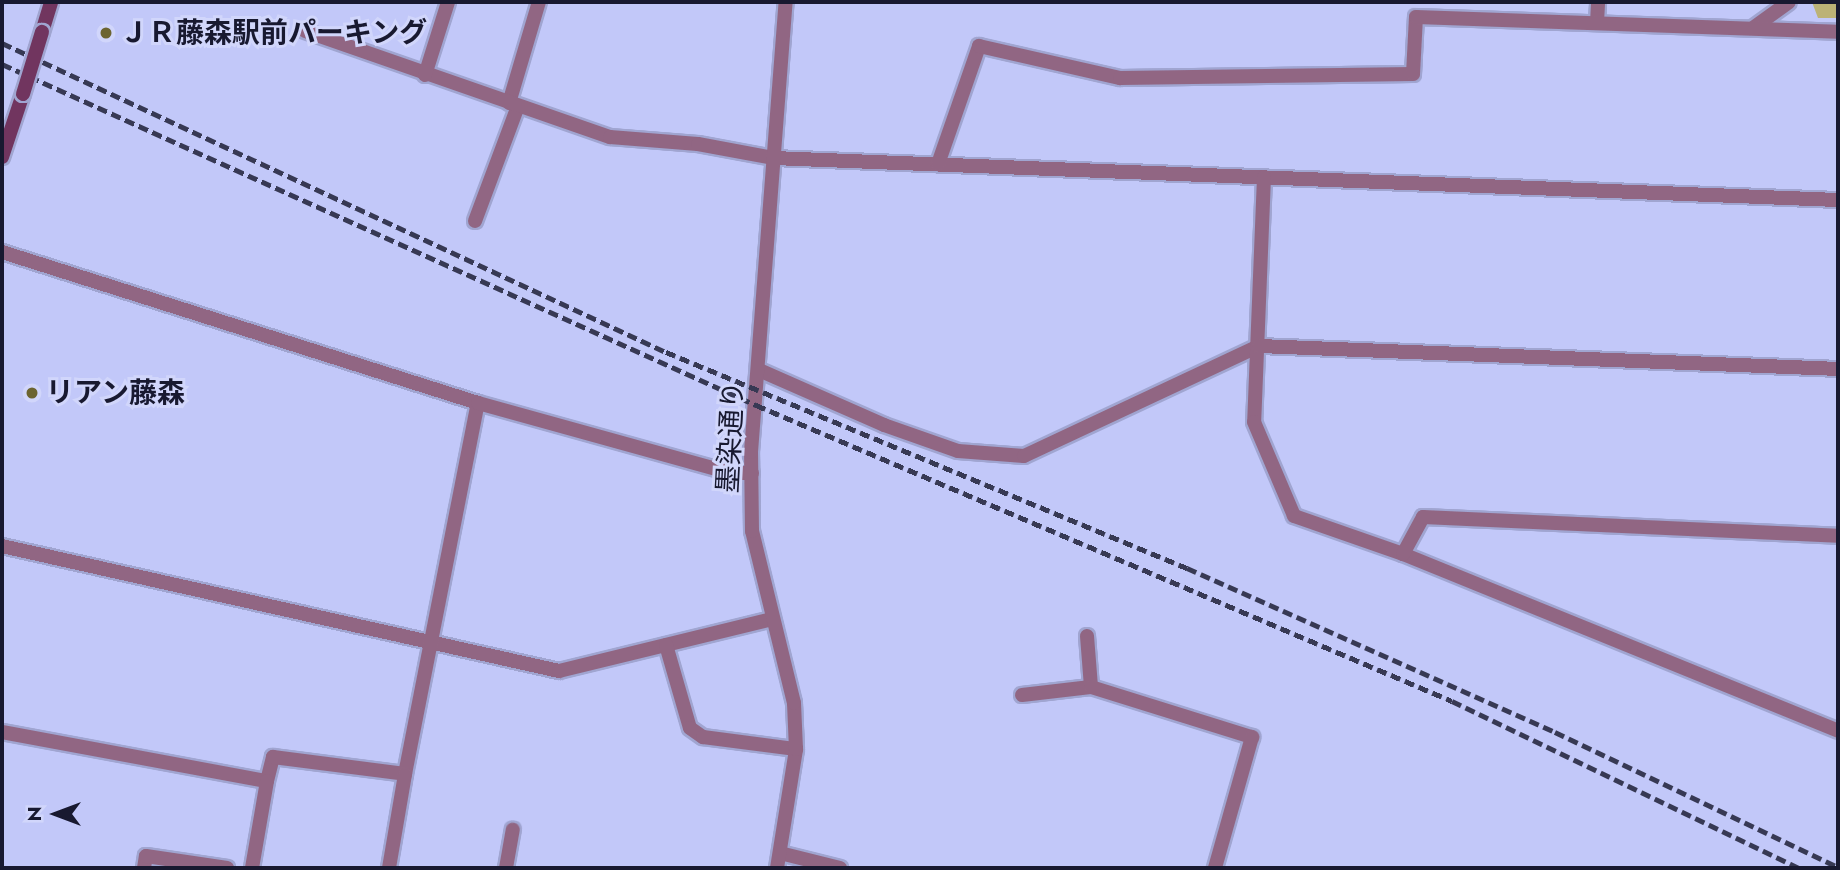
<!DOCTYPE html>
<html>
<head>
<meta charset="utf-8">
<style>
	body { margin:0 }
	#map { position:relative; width:1840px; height:870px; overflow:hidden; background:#c2c8f9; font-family:Jost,"Noto Sans JP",sans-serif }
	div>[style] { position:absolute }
	.green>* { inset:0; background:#bcb276 }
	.roads { filter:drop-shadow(2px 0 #a0a5d1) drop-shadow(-2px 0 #a0a5d1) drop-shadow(0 2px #a0a5d1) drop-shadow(0 -2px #a0a5d1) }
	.lane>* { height:14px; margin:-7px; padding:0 7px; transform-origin:7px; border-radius:7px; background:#916683 }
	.street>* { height:14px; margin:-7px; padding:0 7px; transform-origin:7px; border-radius:7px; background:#916683 }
	.secondary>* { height:14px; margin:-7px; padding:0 7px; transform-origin:7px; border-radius:7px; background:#71355f }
	.rail>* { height:5px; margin-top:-2.5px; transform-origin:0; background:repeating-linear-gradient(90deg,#373954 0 10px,transparent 0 15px) }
	.bridges { filter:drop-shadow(2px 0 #a0a5d1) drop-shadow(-2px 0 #a0a5d1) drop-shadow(0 2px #a0a5d1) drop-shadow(0 -2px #a0a5d1) }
	.secondary-bridge>* { height:14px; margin:-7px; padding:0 7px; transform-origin:7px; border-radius:7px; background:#71355f }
	.dots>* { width:19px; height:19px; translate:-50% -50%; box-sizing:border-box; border:4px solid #d1d6fb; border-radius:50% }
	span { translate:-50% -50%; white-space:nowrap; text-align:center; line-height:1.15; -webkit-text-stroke:6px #d1d6fb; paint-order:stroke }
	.poi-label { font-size:28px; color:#181930; font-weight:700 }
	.left { translate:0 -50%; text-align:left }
	.street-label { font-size:28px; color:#181930 }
	.frame { position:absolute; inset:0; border:4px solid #181930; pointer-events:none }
	.north { position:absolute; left:21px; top:779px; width:70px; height:70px; -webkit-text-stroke:5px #d1d6fb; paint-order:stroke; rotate:270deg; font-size:19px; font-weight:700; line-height:28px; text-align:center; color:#181930 }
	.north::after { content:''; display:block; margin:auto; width:24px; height:32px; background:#181930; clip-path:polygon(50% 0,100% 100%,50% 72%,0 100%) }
</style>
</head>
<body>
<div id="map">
	<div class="green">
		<div style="clip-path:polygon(1812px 2px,1838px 2px,1838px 18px,1818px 18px)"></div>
	</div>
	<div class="roads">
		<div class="lane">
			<div style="left:509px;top:103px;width:105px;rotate:-73.5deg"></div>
			<div style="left:475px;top:221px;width:123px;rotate:-69.5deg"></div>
			<div style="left:759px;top:370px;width:137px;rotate:23.7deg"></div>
			<div style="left:884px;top:425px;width:78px;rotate:19.4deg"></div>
			<div style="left:958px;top:451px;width:66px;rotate:4.3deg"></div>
			<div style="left:1024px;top:456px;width:259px;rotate:-25.1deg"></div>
			<div style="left:2px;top:546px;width:571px;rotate:12.65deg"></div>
			<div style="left:559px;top:671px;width:220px;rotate:-13.7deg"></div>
			<div style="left:1087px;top:636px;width:51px;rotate:85.5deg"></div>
			<div style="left:666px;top:645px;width:86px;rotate:73.9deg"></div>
			<div style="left:690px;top:728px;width:16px;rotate:35deg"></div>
			<div style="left:703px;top:737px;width:94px;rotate:7.4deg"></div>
			<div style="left:2px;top:732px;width:269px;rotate:10.5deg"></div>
			<div style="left:267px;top:781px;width:25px;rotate:-76deg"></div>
			<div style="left:273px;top:757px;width:133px;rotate:7.3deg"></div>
			<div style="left:405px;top:774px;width:378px;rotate:-78.9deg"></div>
			<div style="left:144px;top:868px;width:12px;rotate:-81deg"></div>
			<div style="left:146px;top:856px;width:82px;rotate:8.4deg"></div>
			<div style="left:252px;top:868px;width:88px;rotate:-80.2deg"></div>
			<div style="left:506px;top:868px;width:39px;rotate:-80deg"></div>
		</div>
		<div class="street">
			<div style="left:1597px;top:23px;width:21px;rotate:-87deg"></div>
			<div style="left:1753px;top:28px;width:44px;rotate:-35.8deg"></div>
			<div style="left:305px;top:31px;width:323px;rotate:19.2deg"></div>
			<div style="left:610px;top:137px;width:88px;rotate:4.5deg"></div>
			<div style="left:698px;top:144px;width:76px;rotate:10.6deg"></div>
			<div style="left:773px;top:158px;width:1066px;rotate:2.26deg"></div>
			<div style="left:425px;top:75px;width:77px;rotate:-72.5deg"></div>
			<div style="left:938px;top:164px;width:125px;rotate:-70.8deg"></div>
			<div style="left:979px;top:46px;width:145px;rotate:12.8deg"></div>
			<div style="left:1120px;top:78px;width:293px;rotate:-0.8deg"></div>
			<div style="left:1413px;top:74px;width:57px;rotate:-87deg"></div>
			<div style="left:1416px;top:17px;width:422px;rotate:2deg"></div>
			<div style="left:1264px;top:177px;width:245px;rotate:92.3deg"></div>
			<div style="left:1254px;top:422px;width:102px;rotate:66.9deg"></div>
			<div style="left:1294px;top:516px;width:115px;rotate:19.2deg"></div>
			<div style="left:1403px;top:554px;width:470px;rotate:22.1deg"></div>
			<div style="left:2px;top:252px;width:499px;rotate:17.6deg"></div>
			<div style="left:478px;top:403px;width:263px;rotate:15.5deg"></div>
			<div style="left:731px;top:473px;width:21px"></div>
			<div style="left:1259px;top:346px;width:579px;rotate:2.27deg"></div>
			<div style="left:1403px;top:554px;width:42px;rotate:-61.6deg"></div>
			<div style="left:1423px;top:517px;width:415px;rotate:2.6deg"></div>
			<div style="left:1022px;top:695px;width:69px;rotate:-6.6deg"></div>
			<div style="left:1091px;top:687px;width:169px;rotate:17.3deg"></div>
			<div style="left:1252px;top:737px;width:136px;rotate:105.8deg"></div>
			<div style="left:780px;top:853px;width:62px;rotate:14deg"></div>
			<div style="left:389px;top:868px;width:95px;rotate:-80.3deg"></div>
			<div style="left:777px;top:868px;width:121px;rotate:-80.9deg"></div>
			<div style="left:796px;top:749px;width:46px;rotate:-92.5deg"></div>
			<div style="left:794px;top:703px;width:177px;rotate:-103.7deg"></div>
			<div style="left:752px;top:531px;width:79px;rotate:-90.7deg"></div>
			<div style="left:751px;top:452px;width:451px;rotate:-85.6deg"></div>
		</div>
		<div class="secondary">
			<div style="left:42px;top:32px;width:31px;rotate:-73deg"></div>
			<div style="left:2px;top:157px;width:66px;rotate:-71.6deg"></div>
		</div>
	</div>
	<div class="rail">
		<div style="left:2px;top:43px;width:732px;rotate:24.96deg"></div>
		<div style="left:666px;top:352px;width:564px;rotate:22.52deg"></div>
		<div style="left:1187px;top:568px;width:403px;rotate:24deg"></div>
		<div style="left:1555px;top:732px;width:314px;rotate:25.5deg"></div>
		<div style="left:2px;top:64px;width:828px;rotate:24.34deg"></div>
		<div style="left:756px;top:405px;width:756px;rotate:23.04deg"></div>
		<div style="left:1452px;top:701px;width:385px;rotate:25.7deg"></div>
	</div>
	<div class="bridges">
		<div class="secondary-bridge">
			<div style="left:23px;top:94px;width:65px;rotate:-73deg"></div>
		</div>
	</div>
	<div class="dots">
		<div style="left:106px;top:33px;background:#6c6430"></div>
		<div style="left:32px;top:393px;background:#6c6430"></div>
	</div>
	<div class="poi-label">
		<span class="left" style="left:120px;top:33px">ＪＲ藤森駅前パーキング</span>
		<span class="left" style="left:46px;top:393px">リアン藤森</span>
	</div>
	<div class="street-label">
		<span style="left:731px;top:437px;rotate:-87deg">墨染通り</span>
	</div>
	<div class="frame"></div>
	<div class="north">N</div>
</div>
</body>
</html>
